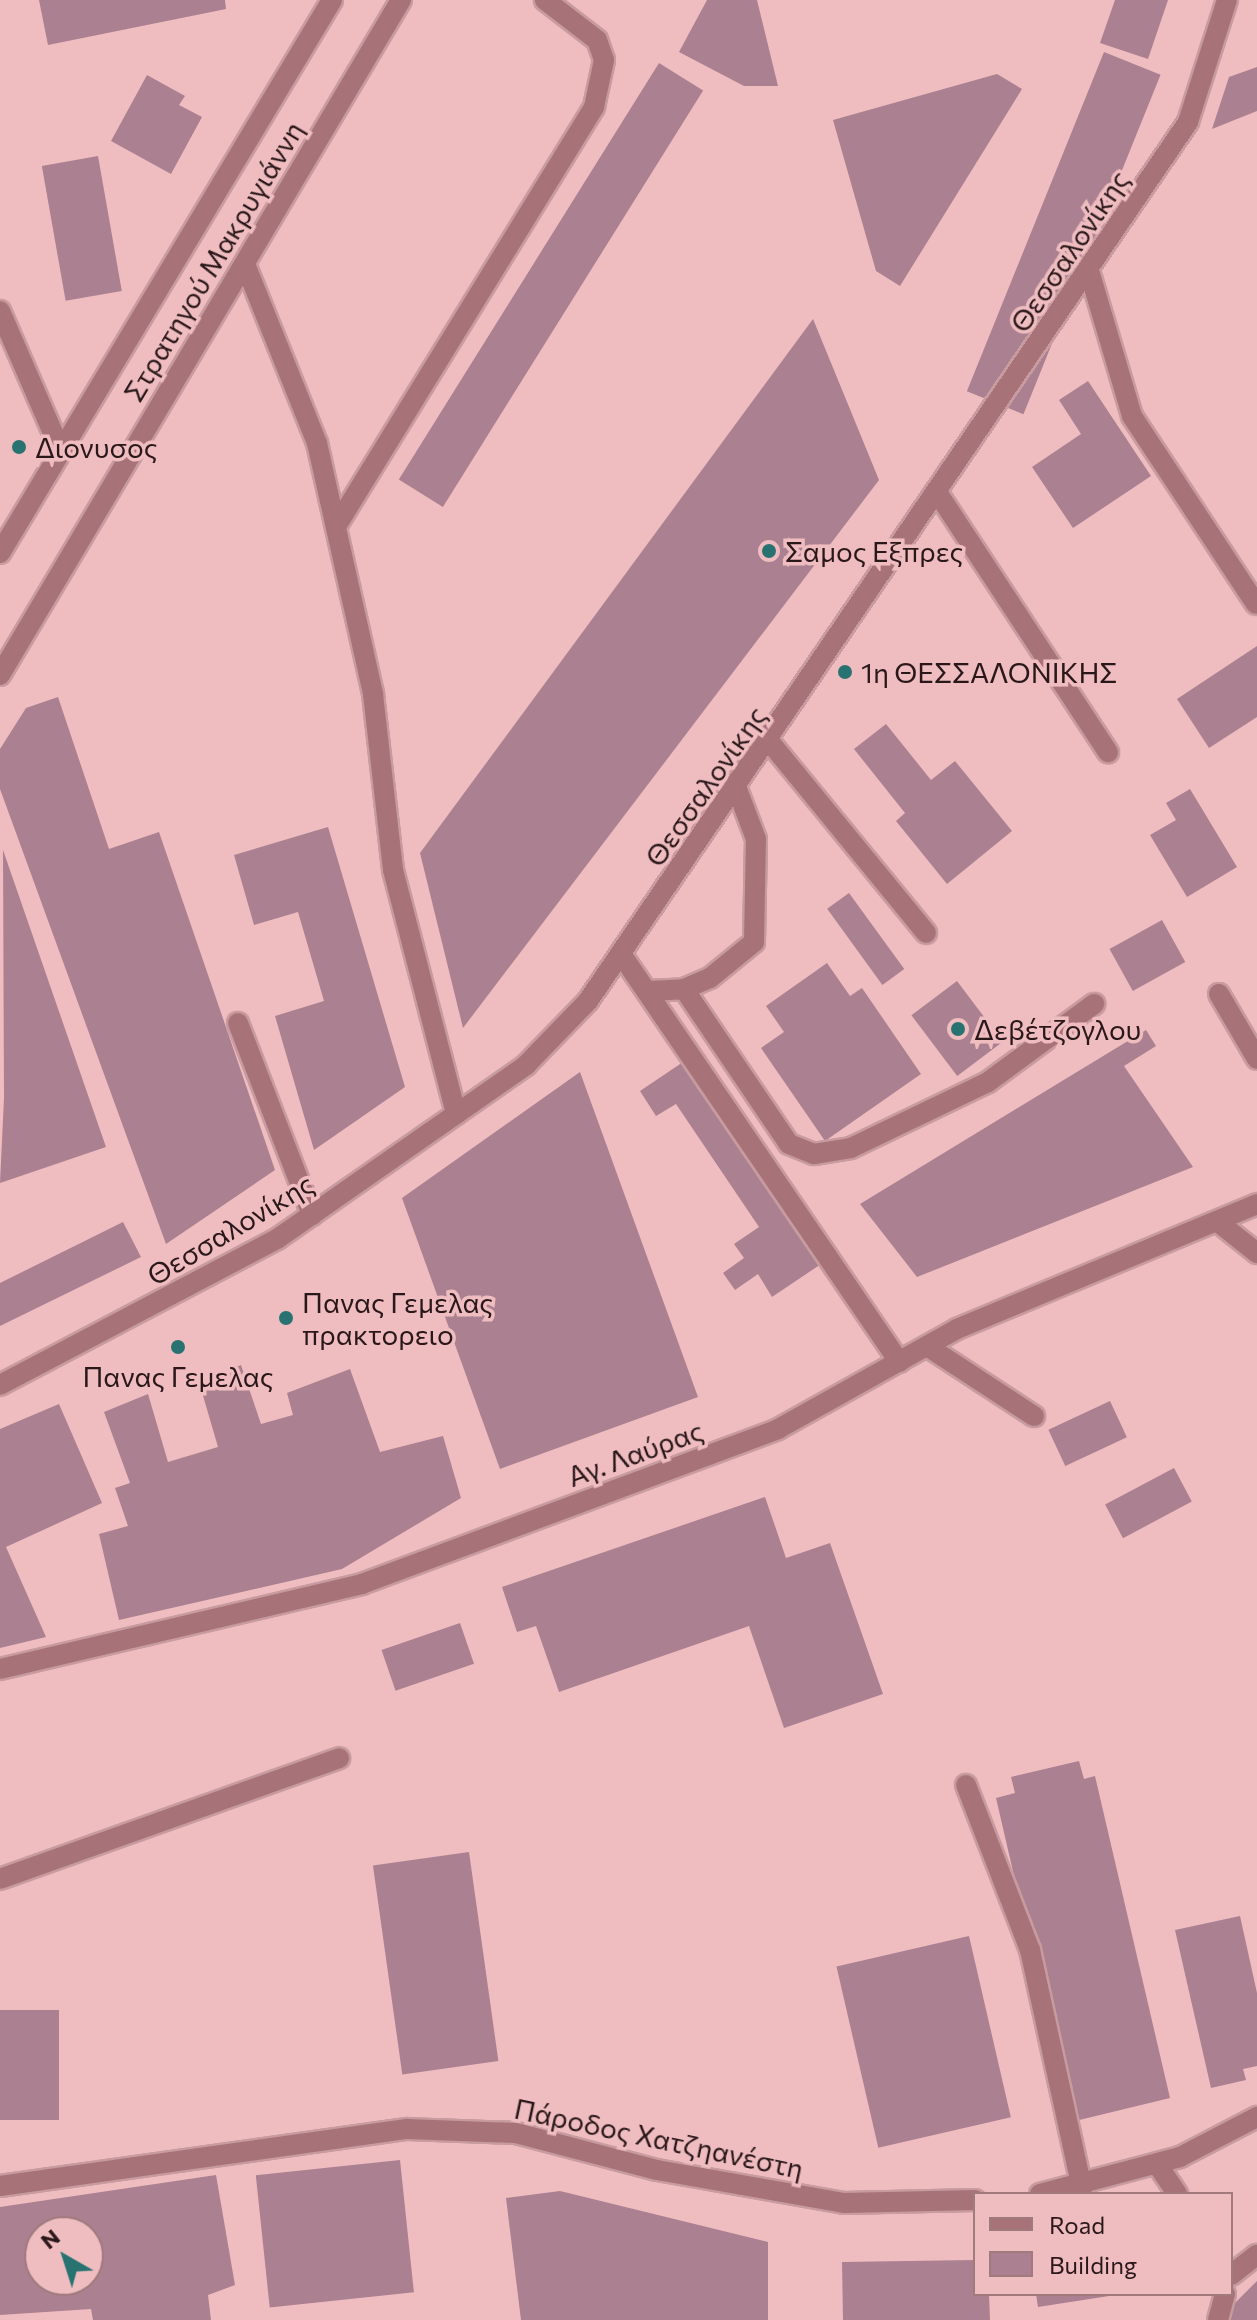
<!DOCTYPE html>
<html>
<head>
<meta charset="utf-8">
<style>
	body { margin:0 }
	#map { position:relative; width:1257px; height:2320px; overflow:hidden; background:#efbcc0; font-family:Commissioner,sans-serif }
	div>[style] { position:absolute }
	.building>* { inset:0; background:#ab8091; transform-origin:0 0 }
	.roads { filter:drop-shadow(2px 0 #c79b9f) drop-shadow(-2px 0 #c79b9f) drop-shadow(0 2px #c79b9f) drop-shadow(0 -2px #c79b9f) }
	.minor>* { height:20px; margin:-10px; padding:0 10px; transform-origin:10px; border-radius:10px; background:#a87378 }
	.dots>* { width:22px; height:22px; translate:-50% -50%; box-sizing:border-box; border:4px solid #efbcc0; border-radius:50% }
	span { translate:-50% -50%; white-space:nowrap; text-align:center; line-height:1.15; -webkit-text-stroke:7px #efbcc0; paint-order:stroke }
	.street-label { font-size:28px; color:#291719 }
	.poi-label { font-size:28px; color:#291719 }
	.left { translate:0 -50%; text-align:left }
	.legend { position:absolute; left:973px; top:2192px; width:260px; height:104px; box-sizing:border-box; background:#efbcc0; border:2px solid #a07a7d; margin:0; padding:10px 14px; list-style:none; font-size:24px; color:#291719 }
	.legend li { display:flex; align-items:center; gap:16px; height:40px }
	.legend b { width:40px; border:2px solid #a07a7d }
	.north { position:absolute; left:24px; top:2216px; width:80px; height:80px; box-sizing:border-box; background:#efbcc0; border:2px solid #a07a7d; border-radius:50%; rotate:321deg; font-size:22px; font-weight:700; line-height:32px; text-align:center; color:#291719 }
	.north::after { content:''; display:block; margin:auto; width:28px; height:36px; background:#287372; clip-path:polygon(50% 0,100% 100%,50% 72%,0 100%) }
</style>
</head>
<body>
<div id="map">
	<div class="building">
		<div style="clip-path:polygon(39px 0,225px 0,226px 9px,48px 45px)"></div>
		<div style="clip-path:polygon(707px 0,757px 0,778px 86px,744px 86px,679px 52px)"></div>
		<div style="clip-path:polygon(1115px 0,1168px 0,1148px 59px,1100px 43px)"></div>
		<div style="left:1104px;top:52px;width:61px;height:366px;rotate:22deg"></div>
		<div style="left:659px;top:63px;width:52px;height:491px;rotate:32deg"></div>
		<div style="clip-path:polygon(1257px 67px,1257px 111px,1212px 129px,1229px 77px)"></div>
		<div style="clip-path:polygon(997px 74px,1022px 89px,900px 286px,876px 271px,833px 120px)"></div>
		<div style="clip-path:polygon(147px 75px,185px 96px,179px 105px,202px 117px,171px 174px,111px 141px)"></div>
		<div style="left:98px;top:156px;width:137px;height:57px;rotate:80deg"></div>
		<div style="clip-path:polygon(813px 319px,879px 480px,463px 1028px,420px 853px)"></div>
		<div style="clip-path:polygon(1088px 381px,1151px 476px,1073px 528px,1032px 467px,1081px 434px,1059px 400px)"></div>
		<div style="clip-path:polygon(1257px 646px,1257px 717px,1209px 748px,1177px 699px)"></div>
		<div style="clip-path:polygon(58px 697px,109px 849px,159px 832px,275px 1170px,166px 1244px,0 789px,0 749px,26px 708px)"></div>
		<div style="clip-path:polygon(886px 724px,931px 780px,955px 761px,1012px 831px,947px 884px,896px 821px,905px 813px,854px 749px)"></div>
		<div style="clip-path:polygon(1190px 789px,1237px 867px,1187px 897px,1150px 835px,1176px 820px,1166px 803px)"></div>
		<div style="clip-path:polygon(328px 827px,405px 1087px,314px 1150px,275px 1016px,324px 1001px,298px 912px,254px 925px,234px 855px)"></div>
		<div style="clip-path:polygon(3px 850px,106px 1147px,0 1183px,4px 1098px)"></div>
		<div style="left:849px;top:893px;width:94px;height:27px;rotate:54deg"></div>
		<div style="left:1162px;top:920px;width:48px;height:60px;rotate:61deg"></div>
		<div style="clip-path:polygon(827px 963px,850px 996px,862px 988px,921px 1074px,825px 1141px,761px 1048px,784px 1032px,766px 1006px)"></div>
		<div style="left:957px;top:981px;width:76px;height:57px;rotate:53deg"></div>
		<div style="clip-path:polygon(1146px 1030px,1156px 1046px,1124px 1066px,1193px 1167px,917px 1277px,860px 1204px)"></div>
		<div style="clip-path:polygon(689px 1058px,827px 1260px,772px 1297px,758px 1274px,735px 1290px,723px 1273px,744px 1258px,734px 1244px,759px 1227px,676px 1104px,656px 1116px,640px 1091px)"></div>
		<div style="clip-path:polygon(580px 1072px,698px 1397px,500px 1469px,402px 1198px)"></div>
		<div style="clip-path:polygon(123px 1222px,141px 1257px,0 1326px,0 1283px)"></div>
		<div style="clip-path:polygon(241px 1365px,261px 1424px,293px 1415px,287px 1393px,350px 1369px,380px 1452px,443px 1436px,461px 1498px,342px 1569px,119px 1620px,99px 1534px,128px 1526px,115px 1488px,130px 1483px,104px 1412px,148px 1394px,168px 1462px,218px 1447px,199px 1382px)"></div>
		<div style="left:1110px;top:1401px;width:40px;height:68px;rotate:65deg"></div>
		<div style="clip-path:polygon(59px 1404px,102px 1503px,6px 1547px,46px 1637px,0 1648px,0 1429px)"></div>
		<div style="left:1174px;top:1468px;width:38px;height:78px;rotate:62deg"></div>
		<div style="clip-path:polygon(765px 1497px,786px 1558px,830px 1543px,883px 1694px,784px 1728px,749px 1626px,559px 1692px,536px 1626px,517px 1632px,502px 1587px)"></div>
		<div style="left:460px;top:1623px;width:43px;height:83px;rotate:71deg"></div>
		<div style="clip-path:polygon(1079px 1761px,1084px 1779px,1095px 1776px,1170px 2098px,1071px 2122px,996px 1798px,1015px 1793px,1011px 1777px)"></div>
		<div style="left:469px;top:1852px;width:211px;height:97px;rotate:82deg"></div>
		<div style="clip-path:polygon(1240px 1916px,1257px 1993px,1257px 2066px,1243px 2069px,1246px 2080px,1211px 2088px,1175px 1930px)"></div>
		<div style="left:969px;top:1936px;width:186px;height:136px;rotate:77deg"></div>
		<div style="left:59px;top:2010px;width:110px;height:60px;rotate:90deg"></div>
		<div style="left:400px;top:2160px;width:133px;height:145px;rotate:84deg"></div>
		<div style="clip-path:polygon(evenodd,216px 2175px,235px 2285px,208px 2295px,211px 2320px,93px 2320px,91px 2309px,0 2315px,0 2207px,216px 2175px,40px 2232px,88px 2232px,88px 2280px,40px 2280px,40px 2232px)"></div>
		<div style="clip-path:polygon(560px 2191px,768px 2242px,768px 2320px,521px 2320px,506px 2198px)"></div>
		<div style="clip-path:polygon(975px 2260px,975px 2294px,989px 2294px,990px 2320px,843px 2320px,842px 2262px)"></div>
		<div style="clip-path:polygon(1257px 2281px,1257px 2320px,1226px 2320px,1222px 2316px)"></div>
		<div style="clip-path:polygon(1036px 2294px,1109px 2294px,1109px 2296px,1038px 2307px)"></div>
	</div>
	<div class="roads">
		<div class="minor">
			<div style="left:245px;top:264px;width:193px;rotate:68.1deg"></div>
			<div style="left:317px;top:443px;width:257px;rotate:77.4deg"></div>
			<div style="left:373px;top:694px;width:177px;rotate:83.5deg"></div>
			<div style="left:393px;top:870px;width:252px;rotate:75.5deg"></div>
			<div style="left:1090px;top:274px;width:148px;rotate:73.5deg"></div>
			<div style="left:1132px;top:416px;width:225px;rotate:56.6deg"></div>
			<div style="left:0;top:311px;width:153px;rotate:66.5deg"></div>
			<div style="left:939px;top:495px;width:308px;rotate:56.7deg"></div>
			<div style="left:337px;top:525px;width:491px;rotate:-58.4deg"></div>
			<div style="left:594px;top:107px;width:48px;rotate:-78deg"></div>
			<div style="left:604px;top:60px;width:21px;rotate:-109deg"></div>
			<div style="left:597px;top:40px;width:66px;rotate:-142.4deg"></div>
			<div style="left:0;top:553px;width:645px;rotate:-59.02deg"></div>
			<div style="left:0;top:675px;width:785px;rotate:-59.29deg"></div>
			<div style="left:769px;top:741px;width:248px;rotate:50.7deg"></div>
			<div style="left:621px;top:954px;width:494px;rotate:55.7deg"></div>
			<div style="left:684px;top:989px;width:28px;rotate:-23deg"></div>
			<div style="left:710px;top:978px;width:57px;rotate:-39.3deg"></div>
			<div style="left:754px;top:942px;width:103px;rotate:-88.9deg"></div>
			<div style="left:756px;top:839px;width:53px;rotate:-110.8deg"></div>
			<div style="left:649px;top:991px;width:35px;rotate:-3deg"></div>
			<div style="left:684px;top:989px;width:187px;rotate:55.9deg"></div>
			<div style="left:789px;top:1144px;width:27px;rotate:22deg"></div>
			<div style="left:814px;top:1154px;width:37px;rotate:-9deg"></div>
			<div style="left:851px;top:1148px;width:152px;rotate:-25.7deg"></div>
			<div style="left:988px;top:1082px;width:132px;rotate:-36.3deg"></div>
			<div style="left:1219px;top:994px;width:75px;rotate:59.7deg"></div>
			<div style="left:238px;top:1023px;width:206px;rotate:68.9deg"></div>
			<div style="left:1218px;top:1222px;width:50px;rotate:38.5deg"></div>
			<div style="left:927px;top:1346px;width:128px;rotate:33.2deg"></div>
			<div style="left:0;top:1385px;width:313px;rotate:-27.8deg"></div>
			<div style="left:277px;top:1239px;width:304px;rotate:-34.9deg"></div>
			<div style="left:526px;top:1065px;width:89px;rotate:-45.9deg"></div>
			<div style="left:588px;top:1001px;width:1064px;rotate:-55.68deg"></div>
			<div style="left:1188px;top:122px;width:128px;rotate:-72.3deg"></div>
			<div style="left:0;top:1669px;width:372px;rotate:-13.2deg"></div>
			<div style="left:362px;top:1584px;width:444px;rotate:-20.4deg"></div>
			<div style="left:778px;top:1429px;width:205px;rotate:-29.2deg"></div>
			<div style="left:957px;top:1329px;width:325px;rotate:-22.6deg"></div>
			<div style="left:966px;top:1785px;width:177px;rotate:68.8deg"></div>
			<div style="left:1030px;top:1950px;width:244px;rotate:77.7deg"></div>
			<div style="left:0;top:1879px;width:360px;rotate:-19.6deg"></div>
			<div style="left:1157px;top:2164px;width:36px;rotate:56deg"></div>
			<div style="left:0;top:2186px;width:411px;rotate:-8deg"></div>
			<div style="left:407px;top:2129px;width:109px;rotate:2.1deg"></div>
			<div style="left:516px;top:2133px;width:146px;rotate:14.7deg"></div>
			<div style="left:657px;top:2170px;width:190px;rotate:10deg"></div>
			<div style="left:844px;top:2203px;width:131px;rotate:-1.3deg"></div>
			<div style="left:1040px;top:2194px;width:145px;rotate:-14.8deg"></div>
			<div style="left:1180px;top:2157px;width:87px;rotate:-27.5deg"></div>
			<div style="left:1231px;top:2275px;width:33px;rotate:-38deg"></div>
			<div style="left:1218px;top:2320px;width:27px;rotate:-75deg"></div>
		</div>
	</div>
	<div class="dots">
		<div style="left:19px;top:447px;background:#287372"></div>
		<div style="left:769px;top:551px;background:#287372"></div>
		<div style="left:845px;top:672px;background:#287372"></div>
		<div style="left:958px;top:1029px;background:#287372"></div>
		<div style="left:286px;top:1318px;background:#287372"></div>
		<div style="left:178px;top:1347px;background:#287372"></div>
	</div>
	<div class="street-label">
		<span style="left:1069px;top:251px;rotate:-56deg">Θεσσαλονίκης</span>
		<span style="left:213px;top:261px;rotate:-59deg">Στρατηγού Μακρυγιάννη</span>
		<span style="left:705px;top:786px;rotate:-55deg">Θεσσαλονίκης</span>
		<span style="left:230px;top:1229px;rotate:-31deg">Θεσσαλονίκης</span>
		<span style="left:635px;top:1453px;rotate:-20deg">Αγ. Λαύρας</span>
		<span style="left:659px;top:2138px;rotate:12deg">Πάροδος Χατζηανέστη</span>
	</div>
	<div class="poi-label">
		<span class="left" style="left:35px;top:447px">Διονυσος</span>
		<span class="left" style="left:785px;top:551px">Σαμος Εξπρες</span>
		<span class="left" style="left:861px;top:672px">1η ΘΕΣΣΑΛΟΝΙΚΗΣ</span>
		<span class="left" style="left:974px;top:1029px">Δεβέτζογλου</span>
		<span class="left" style="left:302px;top:1318px">Πανας Γεμελας<br>πρακτορειο</span>
		<span style="left:178px;top:1376px">Πανας Γεμελας</span>
	</div>
	<ul class="legend">
	<li><b style="height:10px;background:#a87378"></b>Road</li>
	<li><b style="height:22px;background:#ab8091"></b>Building</li>
	</ul>
	<div class="north">N</div>
</div>
</body>
</html>
